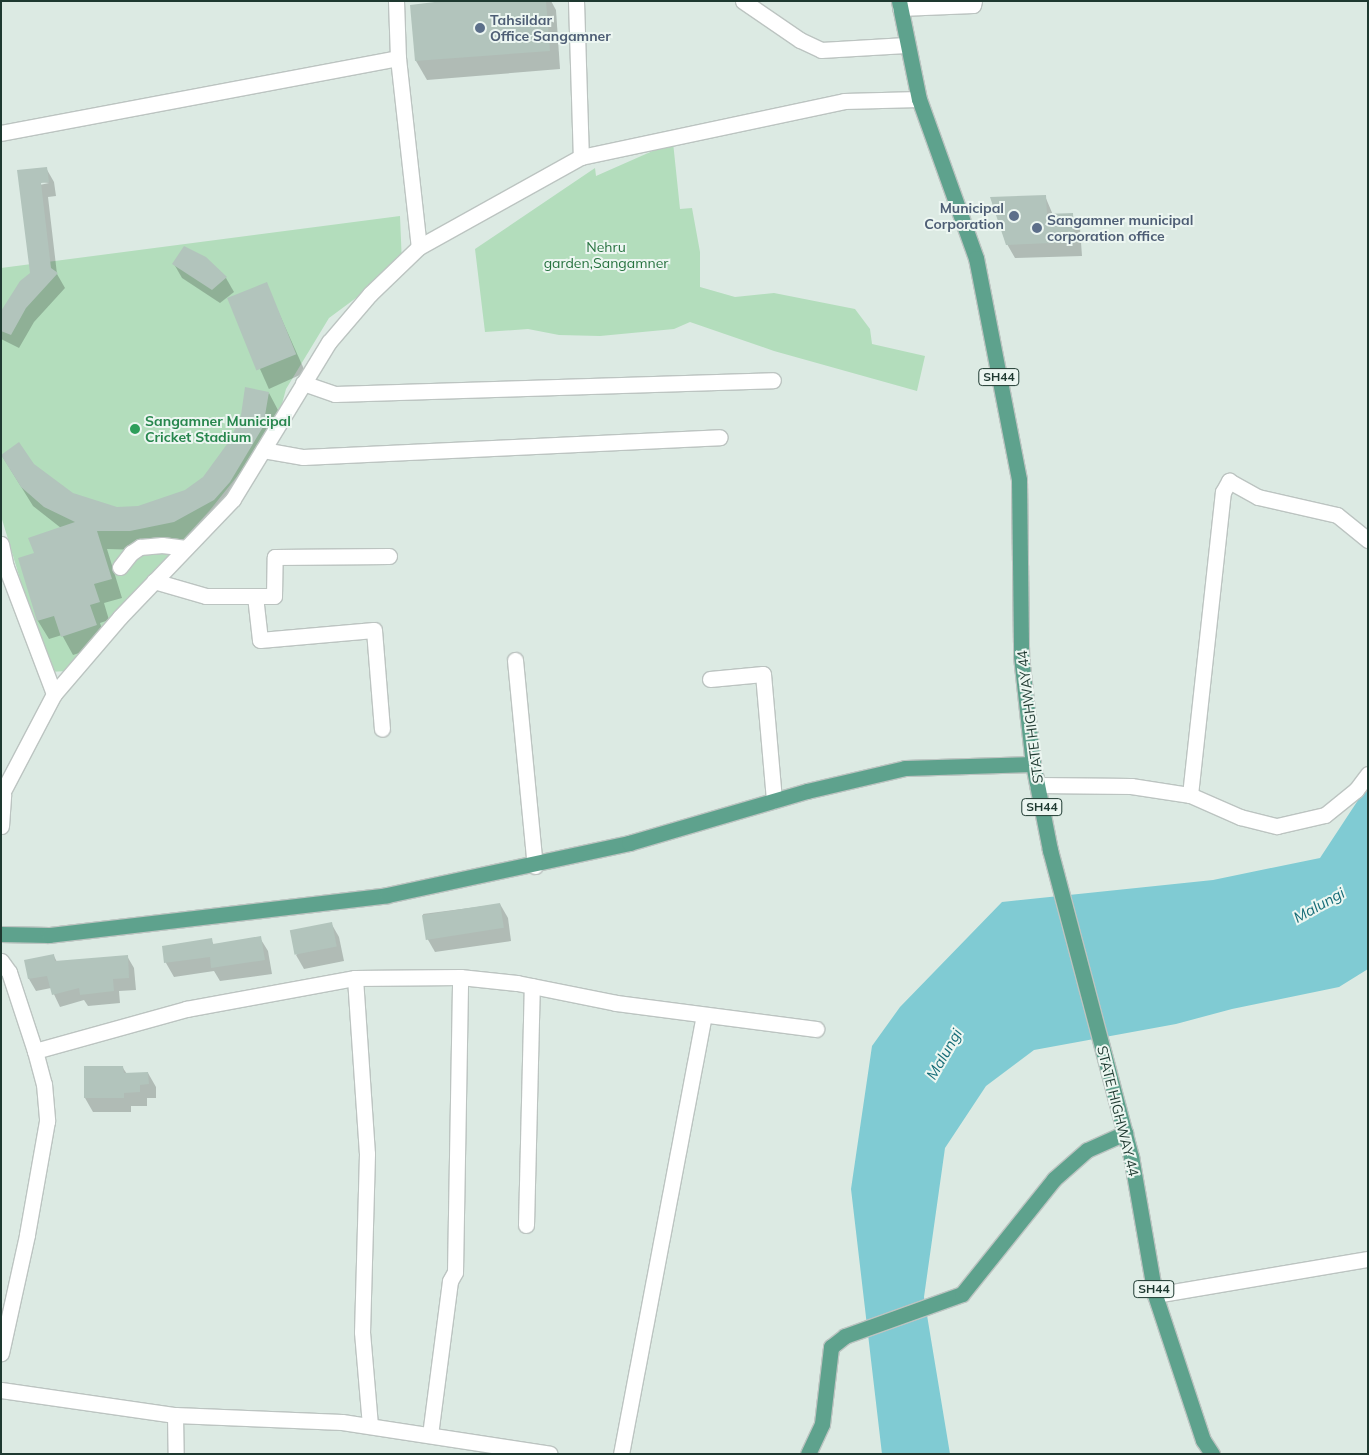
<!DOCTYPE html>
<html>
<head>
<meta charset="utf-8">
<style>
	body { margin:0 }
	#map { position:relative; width:1369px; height:1455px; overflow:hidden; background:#dceae3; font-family:Mulish,sans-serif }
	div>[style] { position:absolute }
	.green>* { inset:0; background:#b3ddbc }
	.water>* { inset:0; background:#80cbd3 }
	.shadow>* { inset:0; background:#0003; transform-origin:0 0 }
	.building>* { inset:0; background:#b2c4bc; transform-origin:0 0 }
	.roads { filter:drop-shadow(1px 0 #bcc4c1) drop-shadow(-1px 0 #bcc4c1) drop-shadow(0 1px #bcc4c1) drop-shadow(0 -1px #bcc4c1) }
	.minor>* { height:15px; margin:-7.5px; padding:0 7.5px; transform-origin:7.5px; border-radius:7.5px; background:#fff }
	.major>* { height:15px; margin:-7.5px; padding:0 7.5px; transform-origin:7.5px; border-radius:7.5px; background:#5ea28d }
	.dots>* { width:14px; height:14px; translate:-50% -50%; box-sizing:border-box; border:2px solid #ecf6f1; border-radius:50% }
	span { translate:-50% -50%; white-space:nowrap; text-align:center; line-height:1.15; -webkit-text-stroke:4px #ecf6f1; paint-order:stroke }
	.shield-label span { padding:1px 4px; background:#ecf6f1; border:1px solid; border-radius:4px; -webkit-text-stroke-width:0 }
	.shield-label { font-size:12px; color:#1e3930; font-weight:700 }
	.service-label { font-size:14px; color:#4e5e75; font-weight:700 }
	.left { translate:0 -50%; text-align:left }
	.right { translate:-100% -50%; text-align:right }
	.park-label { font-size:14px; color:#26723f }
	.leisure-label { font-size:14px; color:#27864d; font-weight:700 }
	.street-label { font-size:14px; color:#1e3930 }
	.water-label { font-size:15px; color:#156c77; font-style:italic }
	.frame { position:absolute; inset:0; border:2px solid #1e3930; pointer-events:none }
</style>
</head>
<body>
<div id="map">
	<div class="green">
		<div style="clip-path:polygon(673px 142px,680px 209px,692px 208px,700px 252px,700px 287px,735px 297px,774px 293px,855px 309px,870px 329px,872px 344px,925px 356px,917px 391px,774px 351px,690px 322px,674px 329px,600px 336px,559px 335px,528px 329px,485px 332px,475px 249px,595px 168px,596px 176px)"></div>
		<div style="clip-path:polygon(400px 216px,402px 264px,329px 318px,286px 389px,282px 404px,255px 454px,210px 510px,107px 623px,68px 671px,48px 672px,1px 516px,1px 268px)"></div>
	</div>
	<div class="water">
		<div style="clip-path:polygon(1368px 785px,1368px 969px,1339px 987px,1232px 1009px,1176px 1024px,1034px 1050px,986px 1086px,945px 1148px,924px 1297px,950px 1454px,882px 1454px,851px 1189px,872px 1046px,900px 1007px,1002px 902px,1213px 880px,1320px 858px)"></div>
	</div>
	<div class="shadow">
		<div style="clip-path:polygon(454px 1px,551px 1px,556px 10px,560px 69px,427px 80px,416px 61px,411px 6px)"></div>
		<div style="clip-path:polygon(evenodd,46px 168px,54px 182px,56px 196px,48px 197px,57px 274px,65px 288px,34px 322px,19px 348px,1px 339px,1px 313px,31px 273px,19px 171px,46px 168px,42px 182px,49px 183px,35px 186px,42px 182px)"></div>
		<div style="clip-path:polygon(1045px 196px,1053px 215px,1072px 215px,1080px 228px,1082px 256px,1015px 258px,1007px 244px)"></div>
		<div style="clip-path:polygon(205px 258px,226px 278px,234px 292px,220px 303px,182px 278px,174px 264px)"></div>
		<div style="left:266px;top:284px;width:97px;height:40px;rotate:66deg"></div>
		<div style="clip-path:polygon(269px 393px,279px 412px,273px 447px,240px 501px,185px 541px,141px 550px,107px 549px,122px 598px,104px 603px,109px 620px,100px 623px,107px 644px,73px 655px,62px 635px,49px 639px,38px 621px,35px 554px,61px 528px,33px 506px,2px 456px,33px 465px,73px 495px,117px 508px,139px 507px,186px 492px,204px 477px)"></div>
		<div style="clip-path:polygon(500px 904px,508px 918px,511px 941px,435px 952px,427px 938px,423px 914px)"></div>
		<div style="clip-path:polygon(331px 923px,339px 937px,344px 961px,304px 969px,296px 955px)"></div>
		<div style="clip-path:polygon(260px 938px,268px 951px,272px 974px,220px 981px,214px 971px,174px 977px,166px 963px,163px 947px,211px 940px,214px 945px)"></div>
		<div style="clip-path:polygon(54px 956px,57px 962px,127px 956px,134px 968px,136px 990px,119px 991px,120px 1003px,88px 1006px,84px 1000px,60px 1007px,51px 988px,36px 991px,29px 979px,26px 961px)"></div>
		<div style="clip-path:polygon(123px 1068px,127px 1074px,148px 1073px,156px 1087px,156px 1098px,147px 1098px,147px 1106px,131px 1106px,131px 1112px,93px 1112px,85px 1098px)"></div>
	</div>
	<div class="building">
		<div style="clip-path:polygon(443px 1px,546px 1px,550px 51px,415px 61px,410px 5px)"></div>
		<div style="clip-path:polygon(47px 167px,49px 182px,41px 183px,51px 268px,58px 273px,26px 308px,11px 335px,1px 331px,1px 311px,20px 281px,30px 273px,17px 170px)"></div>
		<div style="clip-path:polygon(1046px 195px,1047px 214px,1073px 213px,1074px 242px,1006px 245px,990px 197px)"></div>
		<div style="clip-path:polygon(184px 246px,206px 257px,227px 277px,212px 290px,172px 264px)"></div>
		<div style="left:267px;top:282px;width:78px;height:43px;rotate:68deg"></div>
		<div style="clip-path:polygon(245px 387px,269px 392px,263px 427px,230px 482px,214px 500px,174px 522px,130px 531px,97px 531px,112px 579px,94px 584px,100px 602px,90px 605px,97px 625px,61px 637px,54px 616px,37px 621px,18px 558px,34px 553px,28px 538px,75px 522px,44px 507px,21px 487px,1px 455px,19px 442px,34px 464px,73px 493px,117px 507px,138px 506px,185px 490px,203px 477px,230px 440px,241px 415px)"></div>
		<div style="left:500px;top:903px;width:25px;height:79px;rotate:81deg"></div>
		<div style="left:332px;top:922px;width:25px;height:43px;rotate:79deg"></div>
		<div style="clip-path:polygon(261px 936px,265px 960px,211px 968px,210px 957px,164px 963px,162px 946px,212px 938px,213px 944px)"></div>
		<div style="clip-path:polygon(54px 954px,55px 961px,128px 955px,129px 978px,113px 979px,114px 991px,80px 995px,79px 988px,52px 995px,47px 976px,28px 979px,24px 960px)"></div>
		<div style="clip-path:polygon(84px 1066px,123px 1066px,124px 1073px,148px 1072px,149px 1084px,140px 1085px,140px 1092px,124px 1093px,124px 1098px,84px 1098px)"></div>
	</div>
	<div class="roads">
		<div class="minor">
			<div style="left:396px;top:1px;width:57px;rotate:88deg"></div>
			<div style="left:398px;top:58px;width:190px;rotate:83.7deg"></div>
			<div style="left:576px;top:1px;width:156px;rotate:88.2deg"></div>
			<div style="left:743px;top:1px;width:69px;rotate:34.4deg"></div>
			<div style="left:800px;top:40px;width:23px;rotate:25deg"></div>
			<div style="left:821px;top:50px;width:85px;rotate:-3.4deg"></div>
			<div style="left:900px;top:8px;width:73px;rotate:-2.4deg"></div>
			<div style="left:973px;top:5px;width:4px;rotate:-76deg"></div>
			<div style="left:1px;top:133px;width:404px;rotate:-10.7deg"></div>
			<div style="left:303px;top:383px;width:34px;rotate:19deg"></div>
			<div style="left:335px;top:394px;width:438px;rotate:-1.8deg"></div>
			<div style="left:263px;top:450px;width:41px;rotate:9.9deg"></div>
			<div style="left:303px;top:457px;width:417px;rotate:-2.7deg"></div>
			<div style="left:1px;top:544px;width:24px;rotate:78deg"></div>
			<div style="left:6px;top:567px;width:136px;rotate:69.3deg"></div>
			<div style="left:120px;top:567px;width:18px;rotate:-52deg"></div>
			<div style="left:131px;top:553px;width:11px;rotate:-34deg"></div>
			<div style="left:140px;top:547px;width:22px;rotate:-5deg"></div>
			<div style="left:162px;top:545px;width:24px;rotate:7deg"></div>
			<div style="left:154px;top:581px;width:54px;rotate:16.1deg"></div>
			<div style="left:206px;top:596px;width:68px"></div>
			<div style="left:274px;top:596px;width:39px;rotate:-89deg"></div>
			<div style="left:275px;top:557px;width:114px;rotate:-0.5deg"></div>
			<div style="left:255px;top:596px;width:44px;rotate:83.5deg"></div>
			<div style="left:260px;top:640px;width:114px;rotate:-5deg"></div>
			<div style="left:374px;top:630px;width:99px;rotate:85.4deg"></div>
			<div style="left:515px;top:660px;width:207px;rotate:84.5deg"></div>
			<div style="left:710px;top:679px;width:53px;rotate:-5.4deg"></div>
			<div style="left:763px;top:674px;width:127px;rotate:85deg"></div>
			<div style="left:1037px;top:785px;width:94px;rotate:0.6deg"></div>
			<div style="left:1131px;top:786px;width:60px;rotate:8.7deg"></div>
			<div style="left:1190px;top:795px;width:55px;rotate:23.7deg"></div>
			<div style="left:1240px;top:817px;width:38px;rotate:14deg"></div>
			<div style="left:1277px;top:826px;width:49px;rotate:-12.9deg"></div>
			<div style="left:1325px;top:815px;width:40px;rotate:-39deg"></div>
			<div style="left:1356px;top:790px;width:20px;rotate:-53deg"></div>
			<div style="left:1px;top:795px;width:114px;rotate:-62.3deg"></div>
			<div style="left:54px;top:694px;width:101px;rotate:-49.4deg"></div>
			<div style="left:120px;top:617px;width:163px;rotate:-46.2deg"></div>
			<div style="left:233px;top:499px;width:184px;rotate:-58.6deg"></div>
			<div style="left:329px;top:342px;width:63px;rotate:-49.5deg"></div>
			<div style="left:370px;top:294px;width:68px;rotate:-43.8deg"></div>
			<div style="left:419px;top:247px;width:185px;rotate:-29.1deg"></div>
			<div style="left:581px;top:157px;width:269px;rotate:-12deg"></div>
			<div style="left:844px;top:101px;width:75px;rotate:-1.5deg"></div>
			<div style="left:1190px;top:795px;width:305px;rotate:-83.8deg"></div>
			<div style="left:1223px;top:492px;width:13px;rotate:-61deg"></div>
			<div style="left:1229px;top:481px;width:33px;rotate:29deg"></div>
			<div style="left:1258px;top:497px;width:81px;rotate:12.8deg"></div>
			<div style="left:1337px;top:515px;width:40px;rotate:39deg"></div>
			<div style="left:1px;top:826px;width:32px;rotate:-86deg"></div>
			<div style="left:1px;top:961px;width:14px;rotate:54deg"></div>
			<div style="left:9px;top:972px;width:83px;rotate:71.8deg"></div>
			<div style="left:35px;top:1051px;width:34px;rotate:75deg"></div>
			<div style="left:44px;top:1084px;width:37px;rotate:85deg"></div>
			<div style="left:47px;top:1121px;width:116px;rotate:100deg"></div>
			<div style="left:27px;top:1235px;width:121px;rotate:102.4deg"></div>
			<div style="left:355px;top:978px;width:176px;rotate:86.1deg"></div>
			<div style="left:367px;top:1154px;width:178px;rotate:91.6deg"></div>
			<div style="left:362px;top:1332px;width:94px;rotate:85.1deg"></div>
			<div style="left:35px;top:1051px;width:157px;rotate:-15.5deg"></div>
			<div style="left:186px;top:1009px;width:172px;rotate:-10.4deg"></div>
			<div style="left:355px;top:978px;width:105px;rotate:-0.5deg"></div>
			<div style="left:460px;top:977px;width:57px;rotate:6deg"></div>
			<div style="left:517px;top:983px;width:101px;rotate:11.4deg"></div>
			<div style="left:616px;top:1003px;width:202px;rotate:7.4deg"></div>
			<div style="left:526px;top:1225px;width:239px;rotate:-88.6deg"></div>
			<div style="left:1155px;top:1295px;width:216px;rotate:-9.6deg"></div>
			<div style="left:1px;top:1390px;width:176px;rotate:8.2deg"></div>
			<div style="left:175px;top:1415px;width:167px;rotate:2.4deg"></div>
			<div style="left:342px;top:1422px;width:210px;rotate:8.7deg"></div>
			<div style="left:175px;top:1415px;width:39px;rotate:89deg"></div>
			<div style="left:430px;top:1435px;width:155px;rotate:-82.6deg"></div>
			<div style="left:450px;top:1281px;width:10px;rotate:-61deg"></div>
			<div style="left:455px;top:1272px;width:295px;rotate:-89deg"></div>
			<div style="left:621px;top:1454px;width:446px;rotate:-79.3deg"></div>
		</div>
		<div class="major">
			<div style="left:899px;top:1px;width:100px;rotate:78.5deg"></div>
			<div style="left:919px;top:99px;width:169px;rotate:70.3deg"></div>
			<div style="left:976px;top:258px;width:226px;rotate:79deg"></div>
			<div style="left:1019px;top:480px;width:176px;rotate:89.3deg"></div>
			<div style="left:1021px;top:656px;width:109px;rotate:83.7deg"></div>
			<div style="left:1033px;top:764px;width:88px;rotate:78.8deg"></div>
			<div style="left:1050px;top:850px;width:317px;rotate:75.2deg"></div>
			<div style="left:1131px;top:1156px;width:141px;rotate:80.2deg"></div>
			<div style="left:1155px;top:1295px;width:153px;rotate:71.7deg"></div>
			<div style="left:1203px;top:1440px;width:17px;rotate:57deg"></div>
			<div style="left:1px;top:934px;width:48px;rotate:1.2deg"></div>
			<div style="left:49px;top:935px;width:340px;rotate:-6.7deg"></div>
			<div style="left:387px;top:895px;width:248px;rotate:-12.1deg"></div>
			<div style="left:629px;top:843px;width:185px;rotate:-16.3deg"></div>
			<div style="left:807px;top:791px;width:101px;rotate:-13.2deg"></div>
			<div style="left:905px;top:768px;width:128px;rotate:-1.8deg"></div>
			<div style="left:808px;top:1454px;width:33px;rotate:-65deg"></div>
			<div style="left:822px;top:1424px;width:78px;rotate:-83.3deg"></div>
			<div style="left:831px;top:1347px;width:18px;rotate:-38deg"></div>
			<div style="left:845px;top:1336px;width:124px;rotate:-19.7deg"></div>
			<div style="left:962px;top:1294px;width:147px;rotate:-51.3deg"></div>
			<div style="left:1054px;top:1179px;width:44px;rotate:-41.3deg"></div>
			<div style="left:1087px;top:1150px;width:42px;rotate:-24.1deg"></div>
		</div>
	</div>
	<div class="dots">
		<div style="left:480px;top:28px;background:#5c6f8a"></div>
		<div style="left:1014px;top:216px;background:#5c6f8a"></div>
		<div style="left:1037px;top:228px;background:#5c6f8a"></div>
		<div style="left:135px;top:429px;background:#2e9e5b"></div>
	</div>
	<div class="shield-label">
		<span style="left:999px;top:377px">SH44</span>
		<span style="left:1042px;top:807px">SH44</span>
		<span style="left:1154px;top:1289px">SH44</span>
	</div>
	<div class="service-label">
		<span class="left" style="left:490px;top:28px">Tahsildar<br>Office Sangamner</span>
		<span class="right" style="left:1004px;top:216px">Municipal<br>Corporation</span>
		<span class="left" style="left:1047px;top:228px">Sangamner municipal<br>corporation office</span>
	</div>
	<div class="park-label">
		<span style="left:606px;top:255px">Nehru<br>garden,Sangamner</span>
	</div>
	<div class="leisure-label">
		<span class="left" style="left:145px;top:429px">Sangamner Municipal<br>Cricket Stadium</span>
	</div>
	<div class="street-label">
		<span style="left:1030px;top:717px;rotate:-97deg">STATE HIGHWAY 44</span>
		<span style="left:1118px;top:1111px;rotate:76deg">STATE HIGHWAY 44</span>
	</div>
	<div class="water-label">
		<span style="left:1319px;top:905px;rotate:-29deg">Malungi</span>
		<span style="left:944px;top:1054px;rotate:-60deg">Malungi</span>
	</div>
	<div class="frame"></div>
</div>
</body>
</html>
